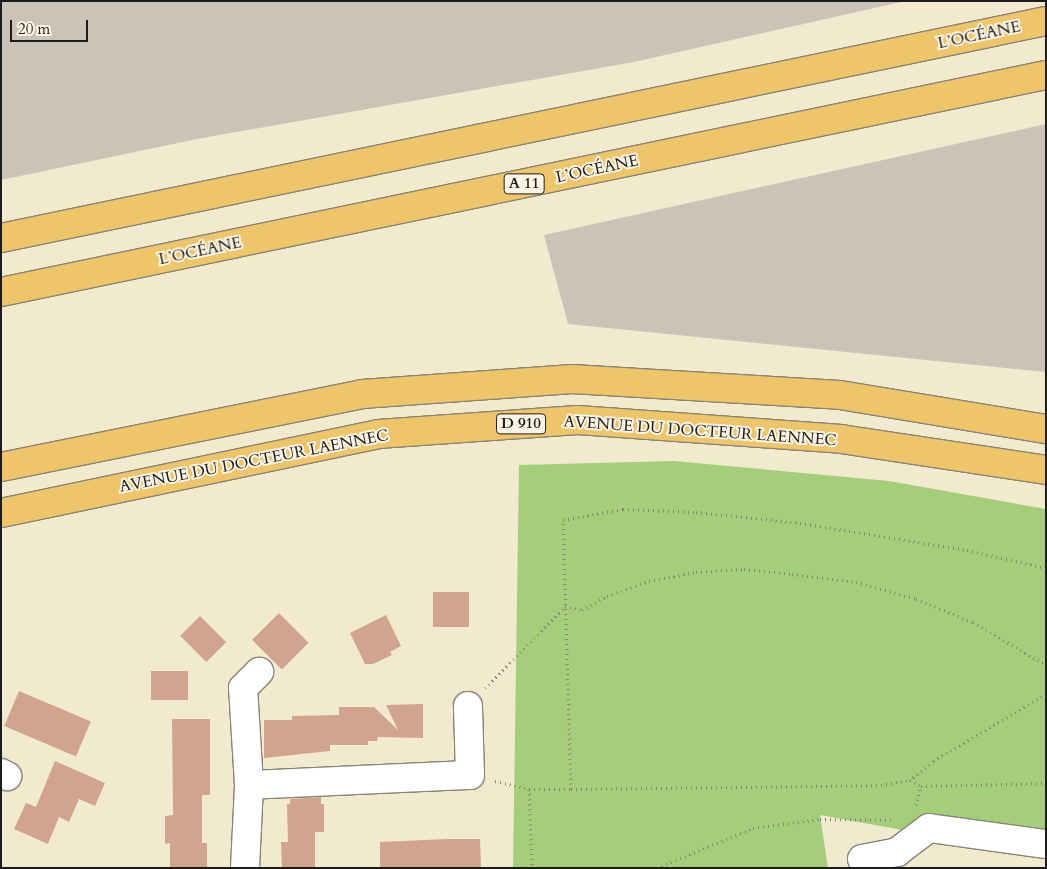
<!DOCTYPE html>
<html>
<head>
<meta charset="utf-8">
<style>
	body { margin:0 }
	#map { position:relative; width:1047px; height:869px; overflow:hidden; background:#f2eacf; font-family:Cardo,serif }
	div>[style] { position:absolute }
	.industrial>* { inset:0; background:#cbc3b8 }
	.green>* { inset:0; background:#a4ce7a }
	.building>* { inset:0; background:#d1a58d; transform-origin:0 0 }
	.path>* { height:3px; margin-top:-1.5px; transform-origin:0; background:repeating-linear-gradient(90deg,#878376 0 1px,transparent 0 5px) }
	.roads { filter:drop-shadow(1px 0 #878376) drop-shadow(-1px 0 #878376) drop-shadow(0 1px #878376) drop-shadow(0 -1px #878376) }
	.minor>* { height:28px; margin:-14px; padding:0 14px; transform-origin:14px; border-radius:14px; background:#fff }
	.primary>* { height:28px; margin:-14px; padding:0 14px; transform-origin:14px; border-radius:14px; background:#eec569 }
	.motorway>* { height:28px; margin:-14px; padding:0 14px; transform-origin:14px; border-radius:14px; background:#eec569 }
	span { translate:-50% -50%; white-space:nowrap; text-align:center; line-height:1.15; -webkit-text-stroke:4px #fcf5e5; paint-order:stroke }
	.shield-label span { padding:1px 4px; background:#fcf5e5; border:1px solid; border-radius:4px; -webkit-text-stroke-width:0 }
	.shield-label { font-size:15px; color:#1c1c1c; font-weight:700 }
	.street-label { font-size:16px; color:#1c1c1c }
	.frame { position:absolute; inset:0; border:2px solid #1c1c1c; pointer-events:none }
	.scale { position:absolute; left:10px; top:20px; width:78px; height:22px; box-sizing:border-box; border:2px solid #1c1c1c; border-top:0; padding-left:6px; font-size:15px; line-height:18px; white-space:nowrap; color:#1c1c1c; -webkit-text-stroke:4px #fcf5e5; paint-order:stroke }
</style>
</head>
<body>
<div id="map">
	<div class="industrial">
		<div style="clip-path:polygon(1px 1px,906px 1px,634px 62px,197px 139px,1px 180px)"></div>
		<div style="clip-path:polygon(1046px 124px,1046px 372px,568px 324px,544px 235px)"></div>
	</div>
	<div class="green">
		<div style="clip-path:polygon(674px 461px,889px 481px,1046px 509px,1046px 856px,820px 815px,828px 868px,513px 868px,519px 465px)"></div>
	</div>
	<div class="building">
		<div style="left:433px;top:592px;width:36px;height:35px"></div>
		<div style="left:279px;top:613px;width:42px;height:38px;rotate:45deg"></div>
		<div style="clip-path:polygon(386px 615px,401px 646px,390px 652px,392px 655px,373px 664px,365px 664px,350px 633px)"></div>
		<div style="left:200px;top:616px;width:37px;height:28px;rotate:45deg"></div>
		<div style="left:188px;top:671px;width:29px;height:37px;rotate:90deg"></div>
		<div style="left:19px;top:691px;width:78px;height:38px;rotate:23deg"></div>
		<div style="clip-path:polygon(423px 704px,423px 738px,378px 737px,377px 741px,368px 741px,368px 745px,330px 745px,330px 751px,264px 758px,264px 720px,292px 720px,292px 716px,339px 715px,339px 707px,374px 707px,398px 730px,386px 705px)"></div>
		<div style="clip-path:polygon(172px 719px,210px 719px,210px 795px,202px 795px,202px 843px,207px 843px,207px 868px,170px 868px,170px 843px,165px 844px,165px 816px,173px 815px)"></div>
		<div style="clip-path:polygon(55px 761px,105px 783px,95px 806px,79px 799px,69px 822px,59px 817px,48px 844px,14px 829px,26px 803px,36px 807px)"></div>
		<div style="clip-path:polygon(321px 797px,321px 804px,324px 804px,324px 832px,315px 832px,315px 868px,282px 868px,281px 842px,288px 842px,287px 804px,290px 804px,290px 799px)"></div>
		<div style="clip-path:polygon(447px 839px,480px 839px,481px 868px,380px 868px,380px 842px)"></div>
	</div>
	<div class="path">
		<div style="left:565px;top:606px;width:17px;rotate:13deg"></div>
		<div style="left:582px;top:610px;width:29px;rotate:-29deg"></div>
		<div style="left:607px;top:596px;width:45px;rotate:-19.7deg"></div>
		<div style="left:649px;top:581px;width:48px;rotate:-10.8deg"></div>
		<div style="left:696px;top:572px;width:48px;rotate:-3.6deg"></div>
		<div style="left:744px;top:569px;width:48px;rotate:5.9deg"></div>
		<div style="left:792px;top:574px;width:64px;rotate:7.1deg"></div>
		<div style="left:856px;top:582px;width:62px;rotate:15.8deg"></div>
		<div style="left:916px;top:599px;width:61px;rotate:22deg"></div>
		<div style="left:973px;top:622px;width:85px;rotate:30.5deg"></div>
		<div style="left:485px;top:688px;width:114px;rotate:-45.4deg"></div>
		<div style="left:1046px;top:694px;width:131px;rotate:149.3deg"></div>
		<div style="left:933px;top:761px;width:30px;rotate:140deg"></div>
		<div style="left:910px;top:780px;width:13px;rotate:29deg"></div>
		<div style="left:921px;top:786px;width:125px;rotate:-1.4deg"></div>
		<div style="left:495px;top:781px;width:35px;rotate:13deg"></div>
		<div style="left:529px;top:789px;width:42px"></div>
		<div style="left:571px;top:789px;width:310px;rotate:-0.7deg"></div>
		<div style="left:881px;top:785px;width:29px;rotate:-10deg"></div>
		<div style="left:529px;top:789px;width:79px;rotate:87.8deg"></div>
		<div style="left:571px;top:789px;width:269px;rotate:-91.7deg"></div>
		<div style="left:563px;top:520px;width:61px;rotate:-10.4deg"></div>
		<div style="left:623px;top:509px;width:73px;rotate:2.4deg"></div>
		<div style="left:696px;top:512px;width:105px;rotate:6deg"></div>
		<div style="left:800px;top:523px;width:169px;rotate:9.2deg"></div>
		<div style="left:967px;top:550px;width:81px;rotate:12.8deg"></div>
		<div style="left:916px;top:805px;width:20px;rotate:-75deg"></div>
		<div style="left:657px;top:868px;width:104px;rotate:-22.6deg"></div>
		<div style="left:753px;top:828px;width:68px;rotate:-7.7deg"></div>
		<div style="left:820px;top:819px;width:74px;rotate:0.8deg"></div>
	</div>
	<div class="roads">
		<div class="minor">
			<div style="left:1px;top:773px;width:7px;rotate:27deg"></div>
			<div style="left:249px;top:785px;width:221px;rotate:-2.6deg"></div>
			<div style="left:470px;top:775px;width:69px;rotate:-91.7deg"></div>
			<div style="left:862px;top:859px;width:36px;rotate:-11deg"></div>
			<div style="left:897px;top:852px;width:40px;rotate:-37deg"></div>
			<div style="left:929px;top:828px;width:118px;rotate:7.8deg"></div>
			<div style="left:245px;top:868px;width:83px;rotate:-87.2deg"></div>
			<div style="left:249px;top:785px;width:97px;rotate:-93.5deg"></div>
			<div style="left:243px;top:688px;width:23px;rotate:-45deg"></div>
		</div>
		<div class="primary">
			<div style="left:1px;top:467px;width:368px;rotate:-11.4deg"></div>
			<div style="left:362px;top:394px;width:211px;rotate:-4.1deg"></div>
			<div style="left:572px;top:379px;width:268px;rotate:3.4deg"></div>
			<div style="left:840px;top:395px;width:209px;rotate:9.4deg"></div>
			<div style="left:1px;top:513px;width:385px;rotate:-11.8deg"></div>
			<div style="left:378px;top:434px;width:200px;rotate:-4deg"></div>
			<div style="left:578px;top:420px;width:264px;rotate:4.1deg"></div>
			<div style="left:841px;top:439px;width:207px;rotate:8.6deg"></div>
		</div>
		<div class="motorway">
			<div style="left:1px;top:238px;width:1067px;rotate:-11.73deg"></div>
			<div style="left:1px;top:292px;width:1067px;rotate:-11.73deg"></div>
		</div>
	</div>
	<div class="shield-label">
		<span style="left:524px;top:184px">A 11</span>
		<span style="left:521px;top:424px">D 910</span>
	</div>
	<div class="street-label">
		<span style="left:979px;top:35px;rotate:-12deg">L’OCÉANE</span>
		<span style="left:597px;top:169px;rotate:-12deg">L’OCÉANE</span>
		<span style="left:200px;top:251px;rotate:-12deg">L’OCÉANE</span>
		<span style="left:700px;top:431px;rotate:4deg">AVENUE DU DOCTEUR LAENNEC</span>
		<span style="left:254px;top:461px;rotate:-11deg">AVENUE DU DOCTEUR LAENNEC</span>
	</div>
	<div class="frame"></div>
	<div class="scale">20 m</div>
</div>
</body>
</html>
